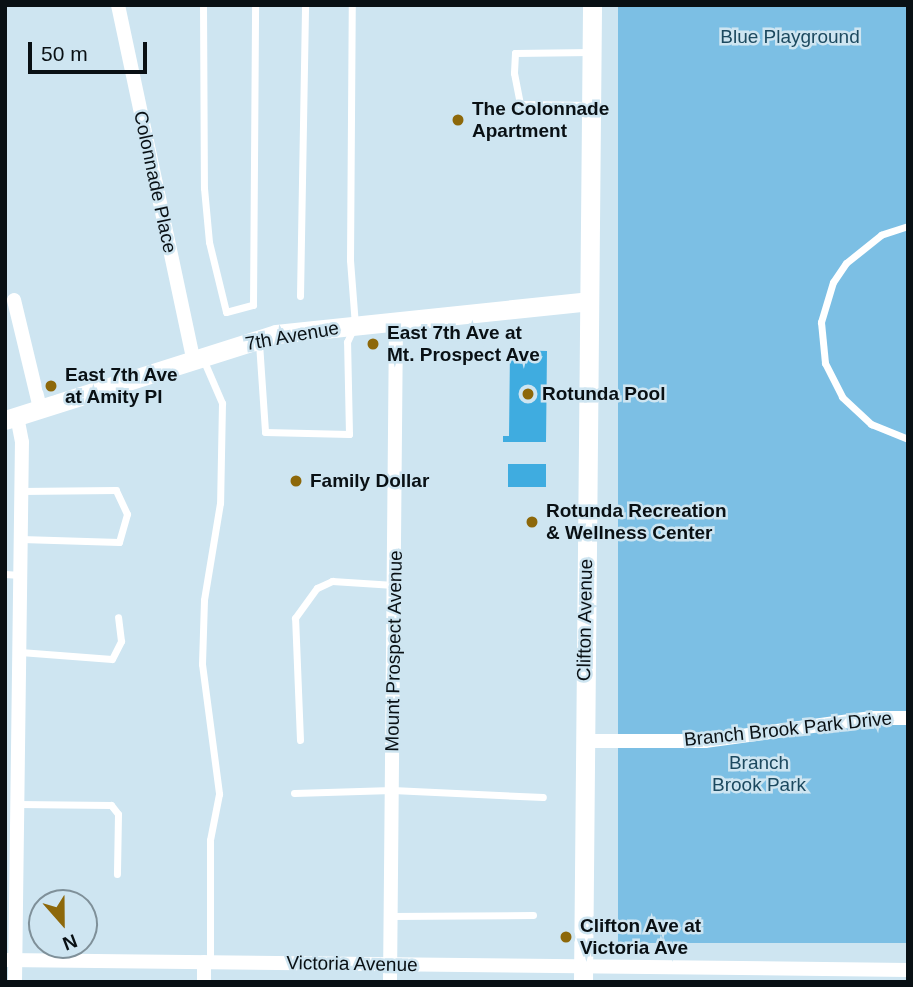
<!DOCTYPE html>
<html>
<head>
<meta charset="utf-8">
<style>
	body { margin:0 }
	#map { position:relative; width:913px; height:987px; overflow:hidden; background:#cee5f1; font-family:Arial,sans-serif }
	div>[style] { position:absolute }
	.green>* { inset:0; background:#7cbfe4; transform-origin:0 0 }
	.water>* { inset:0; background:#3face0; transform-origin:0 0 }
	.lane>* { height:7px; margin:-3.5px; padding:0 3.5px; transform-origin:3.5px; border-radius:3.5px; background:#fff }
	.street>* { height:14px; margin:-7px; padding:0 7px; transform-origin:7px; border-radius:7px; background:#fff }
	.secondary>* { height:19px; margin:-9.5px; padding:0 9.5px; transform-origin:9.5px; border-radius:9.5px; background:#fff }
	.dots>* { width:19px; height:19px; translate:-50% -50%; box-sizing:border-box; border:4px solid #cee5f1; border-radius:50% }
	span { translate:-50% -50%; white-space:nowrap; text-align:center; line-height:1.15; -webkit-text-stroke:5px #cee5f1; paint-order:stroke }
	.park-label { font-size:19px; color:#1c495f }
	.poi-label { font-size:19px; color:#091014; font-weight:700 }
	.left { translate:0 -50%; text-align:left }
	.street-label { font-size:19px; color:#091014 }
	.frame { position:absolute; inset:0; border:7px solid #091014; pointer-events:none }
	.north { position:absolute; left:28px; top:889px; width:70px; height:70px; box-sizing:border-box; background:#cee5f1; border:2px solid #7f9099; border-radius:50%; rotate:159deg; font-size:19px; font-weight:700; line-height:28px; text-align:center; color:#091014 }
	.north::after { content:''; display:block; margin:auto; width:24px; height:32px; background:#8d680a; clip-path:polygon(50% 0,100% 100%,50% 72%,0 100%) }
	.scale { position:absolute; left:28px; top:42px; width:119px; height:32px; box-sizing:border-box; border:4px solid #091014; border-top:0; padding-left:9px; font-size:21px; line-height:24px; white-space:nowrap; color:#091014; -webkit-text-stroke:5px #cee5f1; paint-order:stroke }
</style>
</head>
<body>
<div id="map">
	<div class="green">
		<div style="left:618px;top:5px;width:290px;height:938px"></div>
	</div>
	<div class="water">
		<div style="clip-path:polygon(510px 350px,547px 351px,546px 442px,503px 442px,503px 436px,509px 436px)"></div>
		<div style="left:508px;top:464px;width:38px;height:23px"></div>
	</div>
	<div class="lane">
		<div style="left:203px;top:5px;width:183px;rotate:89.7deg"></div>
		<div style="left:204px;top:188px;width:54px;rotate:84.7deg"></div>
		<div style="left:209px;top:242px;width:72px;rotate:76.3deg"></div>
		<div style="left:226px;top:312px;width:28px;rotate:-15deg"></div>
		<div style="left:253px;top:305px;width:300px;rotate:-89.6deg"></div>
		<div style="left:590px;top:52px;width:75px;rotate:179.2deg"></div>
		<div style="left:515px;top:53px;width:20px;rotate:93deg"></div>
		<div style="left:514px;top:73px;width:32px;rotate:79deg"></div>
		<div style="left:520px;top:104px;width:70px;rotate:0.8deg"></div>
		<div style="left:908px;top:226px;width:28px;rotate:162deg"></div>
		<div style="left:881px;top:235px;width:45px;rotate:141.3deg"></div>
		<div style="left:846px;top:263px;width:23px;rotate:124deg"></div>
		<div style="left:833px;top:282px;width:42px;rotate:106.7deg"></div>
		<div style="left:821px;top:322px;width:41px;rotate:84.4deg"></div>
		<div style="left:825px;top:363px;width:38px;rotate:63deg"></div>
		<div style="left:842px;top:397px;width:40px;rotate:43deg"></div>
		<div style="left:871px;top:424px;width:40px;rotate:22deg"></div>
		<div style="left:300px;top:296px;width:291px;rotate:-89deg"></div>
		<div style="left:259px;top:343px;width:89px;rotate:86.1deg"></div>
		<div style="left:265px;top:432px;width:84px;rotate:1.4deg"></div>
		<div style="left:349px;top:434px;width:92px;rotate:-91.2deg"></div>
		<div style="left:347px;top:342px;width:19px;rotate:-65deg"></div>
		<div style="left:355px;top:325px;width:65px;rotate:-94.4deg"></div>
		<div style="left:350px;top:260px;width:255px;rotate:-89.6deg"></div>
		<div style="left:203px;top:359px;width:48px;rotate:66.6deg"></div>
		<div style="left:222px;top:403px;width:100px;rotate:91.1deg"></div>
		<div style="left:220px;top:503px;width:98px;rotate:99.4deg"></div>
		<div style="left:204px;top:600px;width:64px;rotate:91.8deg"></div>
		<div style="left:202px;top:664px;width:131px;rotate:82.5deg"></div>
		<div style="left:219px;top:794px;width:47px;rotate:101.1deg"></div>
		<div style="left:210px;top:840px;width:122px;rotate:90deg"></div>
		<div style="left:21px;top:539px;width:98px;rotate:1.8deg"></div>
		<div style="left:119px;top:542px;width:29px;rotate:-74deg"></div>
		<div style="left:127px;top:514px;width:26px;rotate:-115deg"></div>
		<div style="left:116px;top:490px;width:95px;rotate:179.4deg"></div>
		<div style="left:5px;top:574px;width:15px;rotate:4deg"></div>
		<div style="left:20px;top:652px;width:92px;rotate:4.4deg"></div>
		<div style="left:112px;top:659px;width:20px;rotate:-63deg"></div>
		<div style="left:121px;top:641px;width:24px;rotate:-97deg"></div>
		<div style="left:300px;top:740px;width:122px;rotate:-92.3deg"></div>
		<div style="left:295px;top:618px;width:37px;rotate:-54deg"></div>
		<div style="left:317px;top:588px;width:17px;rotate:-25deg"></div>
		<div style="left:332px;top:581px;width:62px;rotate:3.7deg"></div>
		<div style="left:294px;top:793px;width:98px;rotate:-1.8deg"></div>
		<div style="left:392px;top:790px;width:151px;rotate:2.7deg"></div>
		<div style="left:18px;top:804px;width:93px;rotate:0.6deg"></div>
		<div style="left:111px;top:805px;width:11px;rotate:52deg"></div>
		<div style="left:118px;top:814px;width:60px;rotate:91deg"></div>
		<div style="left:391px;top:916px;width:142px;rotate:-0.4deg"></div>
	</div>
	<div class="street">
		<div style="left:118px;top:5px;width:362px;rotate:78deg"></div>
		<div style="left:14px;top:300px;width:111px;rotate:76.5deg"></div>
		<div style="left:584px;top:741px;width:121px"></div>
		<div style="left:705px;top:741px;width:168px;rotate:-7.9deg"></div>
		<div style="left:871px;top:718px;width:37px"></div>
		<div style="left:5px;top:960px;width:903px;rotate:0.63deg"></div>
		<div style="left:15px;top:982px;width:540px;rotate:-89.26deg"></div>
		<div style="left:22px;top:442px;width:26px;rotate:-101deg"></div>
		<div style="left:204px;top:982px;width:20px;rotate:-90deg"></div>
		<div style="left:390px;top:982px;width:662px;rotate:-89.48deg"></div>
	</div>
	<div class="secondary">
		<div style="left:5px;top:420px;width:284px;rotate:-17.6deg"></div>
		<div style="left:276px;top:334px;width:314px;rotate:-6deg"></div>
		<div style="left:583px;top:982px;width:977px;rotate:-89.47deg"></div>
	</div>
	<div class="dots">
		<div style="left:458px;top:120px;background:#8d680a"></div>
		<div style="left:373px;top:344px;background:#8d680a"></div>
		<div style="left:51px;top:386px;background:#8d680a"></div>
		<div style="left:528px;top:394px;background:#8d680a"></div>
		<div style="left:296px;top:481px;background:#8d680a"></div>
		<div style="left:532px;top:522px;background:#8d680a"></div>
		<div style="left:566px;top:937px;background:#8d680a"></div>
	</div>
	<div class="park-label">
		<span style="left:790px;top:37px">Blue Playground</span>
		<span style="left:759px;top:774px">Branch<br>Brook Park</span>
	</div>
	<div class="poi-label">
		<span class="left" style="left:472px;top:120px">The Colonnade<br>Apartment</span>
		<span class="left" style="left:387px;top:344px">East 7th Ave at<br>Mt. Prospect Ave</span>
		<span class="left" style="left:65px;top:386px">East 7th Ave<br>at Amity Pl</span>
		<span class="left" style="left:542px;top:394px">Rotunda Pool</span>
		<span class="left" style="left:310px;top:481px">Family Dollar</span>
		<span class="left" style="left:546px;top:522px">Rotunda Recreation<br>&amp; Wellness Center</span>
		<span class="left" style="left:580px;top:937px">Clifton Ave at<br>Victoria Ave</span>
	</div>
	<div class="street-label">
		<span style="left:155px;top:182px;rotate:78deg">Colonnade Place</span>
		<span style="left:292px;top:336px;rotate:-10deg">7th Avenue</span>
		<span style="left:585px;top:620px;rotate:-89deg">Clifton Avenue</span>
		<span style="left:394px;top:651px;rotate:-89deg">Mount Prospect Avenue</span>
		<span style="left:788px;top:729px;rotate:-6deg">Branch Brook Park Drive</span>
		<span style="left:352px;top:964px;rotate:1deg">Victoria Avenue</span>
	</div>
	<div class="frame"></div>
	<div class="north">N</div>
	<div class="scale">50 m</div>
</div>
</body>
</html>
